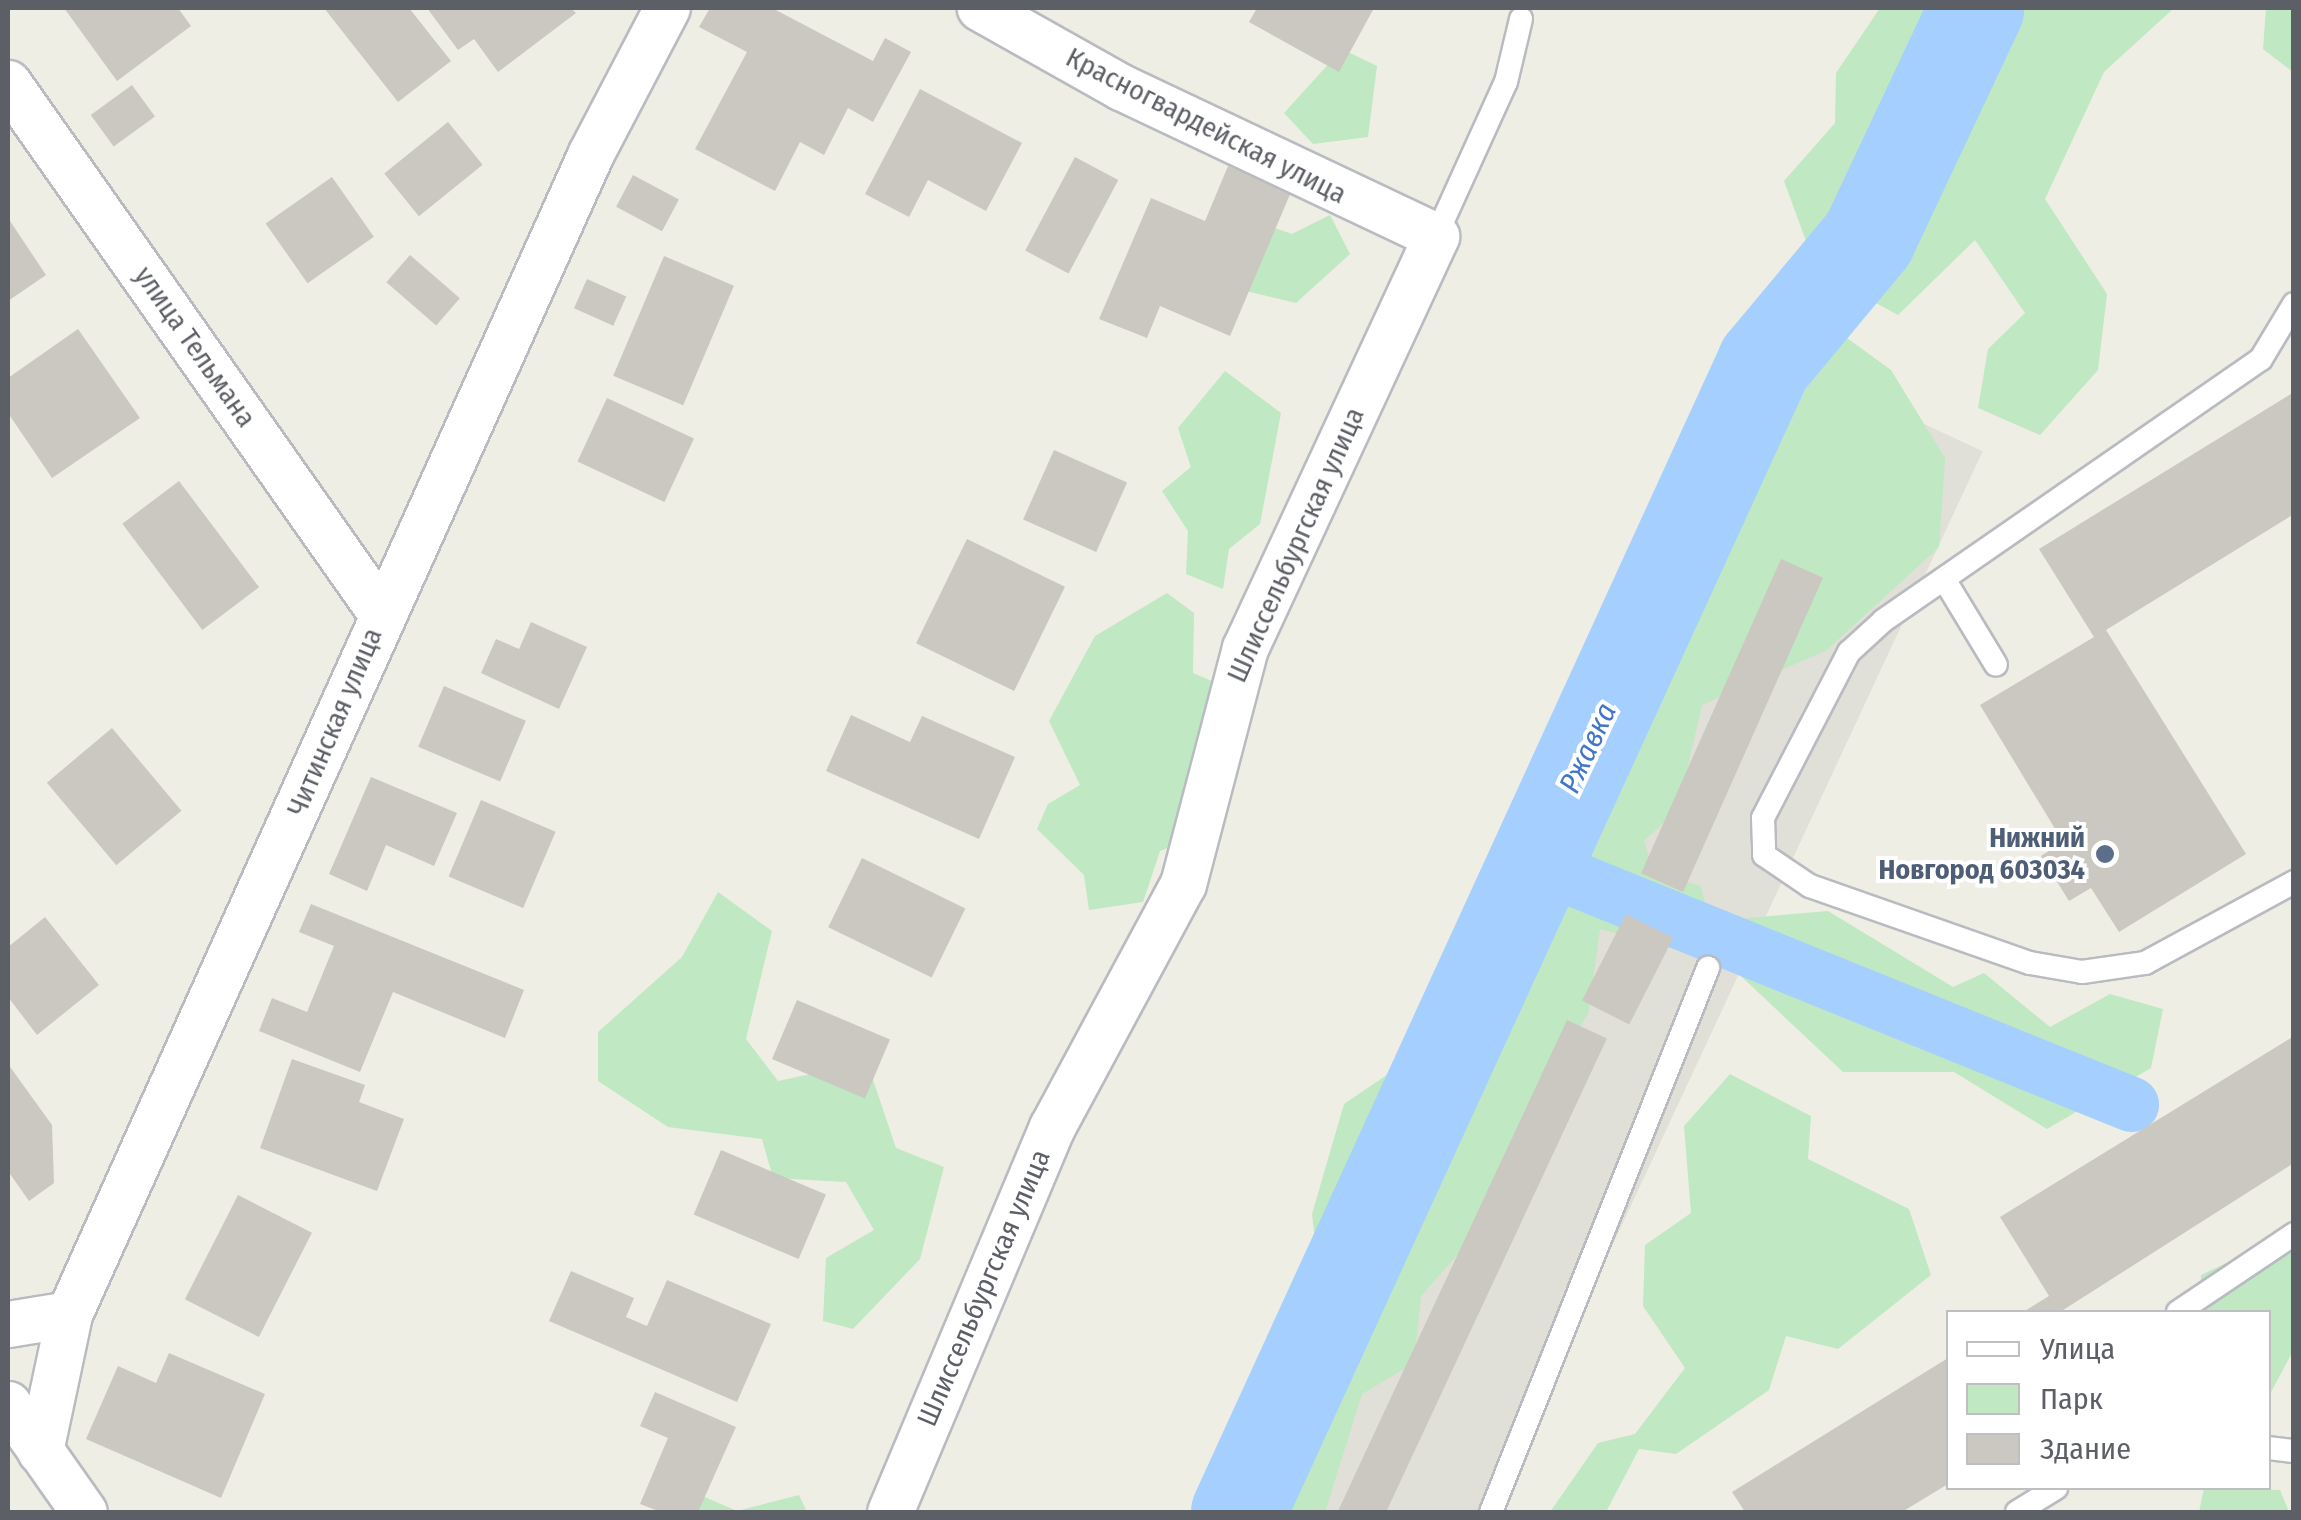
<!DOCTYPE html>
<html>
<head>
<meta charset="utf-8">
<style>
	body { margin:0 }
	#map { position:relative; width:2301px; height:1520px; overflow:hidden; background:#efeee4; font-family:"Fira Sans Condensed",sans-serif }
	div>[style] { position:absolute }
	.industrial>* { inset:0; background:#e0dfd8; transform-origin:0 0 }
	.green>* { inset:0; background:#bfe8c3 }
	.canal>* { height:55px; margin:-27.5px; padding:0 27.5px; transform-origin:27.5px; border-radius:27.5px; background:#a4cfff }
	.river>* { height:95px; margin:-47.5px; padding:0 47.5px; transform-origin:47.5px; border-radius:47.5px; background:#a4cfff }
	.building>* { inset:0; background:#cac8c1; transform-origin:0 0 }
	.roads { filter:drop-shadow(2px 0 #b9bbc1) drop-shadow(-2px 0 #b9bbc1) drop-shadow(0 2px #b9bbc1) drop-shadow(0 -2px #b9bbc1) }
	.lane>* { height:22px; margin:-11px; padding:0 11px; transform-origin:11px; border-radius:11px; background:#fff }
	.street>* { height:45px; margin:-22.5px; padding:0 22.5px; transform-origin:22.5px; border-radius:22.5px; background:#fff }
	.dots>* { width:28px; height:28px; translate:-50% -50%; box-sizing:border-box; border:5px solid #fff; border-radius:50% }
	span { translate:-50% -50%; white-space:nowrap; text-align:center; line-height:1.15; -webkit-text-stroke:8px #fff; paint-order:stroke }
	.street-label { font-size:28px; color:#5c5f65 }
	.service-label { font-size:28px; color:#4e5e75; font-weight:700 }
	.right { translate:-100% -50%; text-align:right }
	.water-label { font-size:30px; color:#4176c8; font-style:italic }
	.frame { position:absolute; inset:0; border:10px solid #5c5f65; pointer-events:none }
	.legend { position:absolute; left:1946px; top:1310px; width:325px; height:180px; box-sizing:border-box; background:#fff; border:2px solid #bebfc1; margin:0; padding:12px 18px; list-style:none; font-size:30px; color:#5c5f65 }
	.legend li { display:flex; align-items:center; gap:20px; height:50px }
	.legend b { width:50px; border:2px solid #bebfc1 }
</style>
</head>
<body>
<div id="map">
	<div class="industrial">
		<div style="left:1815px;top:373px;width:185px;height:1246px;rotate:25deg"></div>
	</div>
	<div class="green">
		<div style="clip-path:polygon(1880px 8px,2174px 8px,2104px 72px,2045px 199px,2107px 294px,2098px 370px,2040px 435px,1978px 408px,1988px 349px,2025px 313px,1975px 240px,1898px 315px,1817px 271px,1784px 181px,1835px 123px,1836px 73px)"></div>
		<div style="clip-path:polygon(2266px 8px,2293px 8px,2293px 72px,2263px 49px)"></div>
		<div style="clip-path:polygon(1342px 49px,1377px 66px,1368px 137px,1313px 144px,1284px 113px)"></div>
		<div style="clip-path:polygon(1236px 214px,1292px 234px,1330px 215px,1350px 254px,1296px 303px,1213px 283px)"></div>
		<div style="clip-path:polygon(1825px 322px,1891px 370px,1945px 458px,1939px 547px,1827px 650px,1702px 705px,1678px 809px,1644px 841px,1653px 872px,1701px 886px,1709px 921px,1686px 952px,1600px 929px,1588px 1014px,1529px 1110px,1503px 1203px,1421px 1296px,1414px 1363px,1362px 1394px,1325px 1512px,1223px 1512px,1269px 1399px,1329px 1373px,1312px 1214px,1344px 1104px,1512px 990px,1509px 939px,1556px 833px,1596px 807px,1611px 722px,1642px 680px,1646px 579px,1697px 536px,1737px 380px)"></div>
		<div style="clip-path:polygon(1225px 371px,1281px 413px,1260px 524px,1229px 549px,1223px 589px,1186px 574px,1188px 531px,1162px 491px,1191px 467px,1178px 428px)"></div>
		<div style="clip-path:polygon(1167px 593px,1194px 613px,1193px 673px,1243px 694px,1194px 838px,1160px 851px,1143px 902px,1089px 910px,1084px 875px,1037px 829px,1048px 804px,1080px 785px,1049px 721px,1095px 636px)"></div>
		<div style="clip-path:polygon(718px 892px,772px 931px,746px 1039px,778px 1081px,867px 1062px,896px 1148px,944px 1167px,920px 1259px,853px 1329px,823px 1321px,826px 1258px,874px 1230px,846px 1182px,773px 1178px,762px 1139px,668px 1127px,598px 1081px,598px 1032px,682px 957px)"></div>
		<div style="clip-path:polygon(1828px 911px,1953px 987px,1984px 973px,2050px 1027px,2110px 994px,2163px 1009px,2151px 1068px,2047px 1129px,1954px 1072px,1843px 1072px,1728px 964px,1747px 918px)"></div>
		<div style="clip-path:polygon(1730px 1074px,1811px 1116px,1808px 1159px,1909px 1209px,1931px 1275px,1838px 1349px,1786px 1336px,1769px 1390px,1676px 1454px,1639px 1449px,1606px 1512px,1550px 1512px,1598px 1443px,1635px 1434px,1685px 1368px,1643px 1306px,1645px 1245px,1691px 1213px,1684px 1126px)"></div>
		<div style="clip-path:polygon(2293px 1231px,2293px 1351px,2270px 1394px,2268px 1312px,2200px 1312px,2201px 1275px)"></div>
		<div style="clip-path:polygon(677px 1485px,737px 1511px,799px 1495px,807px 1512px,655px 1512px)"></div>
		<div style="clip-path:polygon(2204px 1488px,2280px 1490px,2289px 1512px,2199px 1512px)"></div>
	</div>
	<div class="canal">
		<div style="left:1535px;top:863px;width:643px;rotate:22.02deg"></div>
	</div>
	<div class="river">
		<div style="left:1238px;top:1512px;width:1264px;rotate:-65.4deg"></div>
		<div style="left:1764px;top:363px;width:163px;rotate:-50.2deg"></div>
		<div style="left:1868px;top:238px;width:254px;rotate:-64.8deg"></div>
	</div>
	<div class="building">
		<div style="clip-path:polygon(64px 8px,178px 8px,191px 26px,117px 81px)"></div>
		<div style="clip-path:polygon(324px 8px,409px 8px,451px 61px,398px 102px)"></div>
		<div style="clip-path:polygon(427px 8px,571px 8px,576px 13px,498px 72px,474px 39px,458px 50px)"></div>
		<div style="clip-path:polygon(710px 8px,772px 8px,873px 61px,885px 38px,911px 52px,873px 122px,848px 108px,824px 155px,800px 142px,775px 191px,695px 149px,747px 52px,699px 27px)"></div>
		<div style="clip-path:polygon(1257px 8px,1374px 8px,1339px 72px,1249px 22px)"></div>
		<div style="left:132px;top:85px;width:39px;height:51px;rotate:54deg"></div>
		<div style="clip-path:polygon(920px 89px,1022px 143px,986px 211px,928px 180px,909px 217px,865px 194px)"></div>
		<div style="left:448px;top:122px;width:55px;height:82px;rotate:51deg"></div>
		<div style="left:1075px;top:157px;width:49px;height:106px;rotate:28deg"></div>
		<div style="clip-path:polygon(1228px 166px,1291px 192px,1230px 336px,1160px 306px,1147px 338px,1099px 319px,1151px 198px,1205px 221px)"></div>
		<div style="left:633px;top:175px;width:52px;height:36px;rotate:28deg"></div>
		<div style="left:332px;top:177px;width:73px;height:81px;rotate:55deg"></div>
		<div style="clip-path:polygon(8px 218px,46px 275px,8px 301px)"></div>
		<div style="left:410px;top:255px;width:66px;height:36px;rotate:41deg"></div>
		<div style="left:664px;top:256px;width:76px;height:130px;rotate:23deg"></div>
		<div style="left:587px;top:279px;width:43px;height:32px;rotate:24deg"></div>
		<div style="clip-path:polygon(78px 329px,140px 418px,52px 478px,8px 413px,8px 378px)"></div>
		<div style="clip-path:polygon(2294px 392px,2294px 514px,2106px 630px,2246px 854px,2119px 932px,2091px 888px,2069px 901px,2041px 856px,2063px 842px,1980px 705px,2094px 637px,2039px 549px)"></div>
		<div style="left:607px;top:398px;width:96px;height:70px;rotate:25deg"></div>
		<div style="left:1054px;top:450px;width:80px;height:76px;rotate:24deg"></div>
		<div style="left:179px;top:481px;width:133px;height:71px;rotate:53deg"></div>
		<div style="left:967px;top:539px;width:109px;height:116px;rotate:26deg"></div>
		<div style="left:1781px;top:559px;width:46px;height:344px;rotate:24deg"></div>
		<div style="clip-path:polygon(531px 622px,587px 647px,559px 709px,481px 673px,496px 639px,519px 649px)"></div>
		<div style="left:444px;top:686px;width:89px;height:66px;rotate:23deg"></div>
		<div style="clip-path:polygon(851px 715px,910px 742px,922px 716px,1015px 757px,979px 839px,826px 771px)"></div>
		<div style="left:112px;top:728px;width:108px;height:85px;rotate:50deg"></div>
		<div style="clip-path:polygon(371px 777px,457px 813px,434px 866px,386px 845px,367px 891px,329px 874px)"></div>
		<div style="left:481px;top:800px;width:81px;height:83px;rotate:23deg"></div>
		<div style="left:862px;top:858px;width:115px;height:77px;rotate:26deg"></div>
		<div style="clip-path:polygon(311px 904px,524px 990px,505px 1038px,393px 992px,360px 1072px,259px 1031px,272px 998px,307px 1012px,334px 946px,299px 932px)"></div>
		<div style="left:1626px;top:914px;width:53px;height:97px;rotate:27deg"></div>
		<div style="clip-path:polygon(45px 917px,99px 985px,37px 1035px,8px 997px,8px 947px)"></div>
		<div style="left:797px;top:1000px;width:101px;height:64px;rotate:23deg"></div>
		<div style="left:1567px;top:1020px;width:44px;height:549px;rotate:25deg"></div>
		<div style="clip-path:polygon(2294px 1036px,2294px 1163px,2060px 1312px,2023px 1312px,2049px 1296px,2000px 1217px)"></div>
		<div style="clip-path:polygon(292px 1059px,365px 1085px,359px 1102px,404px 1119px,377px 1191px,260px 1148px)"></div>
		<div style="clip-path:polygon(8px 1064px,52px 1125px,54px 1183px,29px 1201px,8px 1171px)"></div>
		<div style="left:721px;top:1150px;width:114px;height:70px;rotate:23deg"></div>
		<div style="left:238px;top:1195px;width:83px;height:117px;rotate:27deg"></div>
		<div style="clip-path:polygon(571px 1271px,634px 1298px,626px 1317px,647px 1326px,667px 1280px,771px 1324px,737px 1402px,549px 1321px)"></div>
		<div style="clip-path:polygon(169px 1353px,265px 1394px,221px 1498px,86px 1439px,118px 1366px,156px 1383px)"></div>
		<div style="clip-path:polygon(1948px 1358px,1948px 1484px,1902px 1512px,1745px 1512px,1732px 1492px)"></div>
		<div style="clip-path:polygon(655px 1392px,736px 1427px,698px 1512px,661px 1512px,640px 1504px,668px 1438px,640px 1426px)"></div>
	</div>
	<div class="roads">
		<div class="lane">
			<div style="left:1436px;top:236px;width:169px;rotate:-65.6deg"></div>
			<div style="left:1506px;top:82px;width:65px;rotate:-76.6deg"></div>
			<div style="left:2294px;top:304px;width:64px;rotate:121deg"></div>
			<div style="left:2261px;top:359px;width:460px;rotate:145.3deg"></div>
			<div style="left:1883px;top:621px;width:46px;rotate:137.6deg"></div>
			<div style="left:1849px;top:652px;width:187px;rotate:117.4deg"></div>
			<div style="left:1763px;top:818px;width:37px;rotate:88deg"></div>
			<div style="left:1764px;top:855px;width:55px;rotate:34deg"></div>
			<div style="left:1810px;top:886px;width:233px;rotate:19.3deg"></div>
			<div style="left:2030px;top:963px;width:53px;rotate:9.8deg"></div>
			<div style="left:2082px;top:972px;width:64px;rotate:-8.1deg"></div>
			<div style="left:2145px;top:963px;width:170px;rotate:-28.5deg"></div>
			<div style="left:1944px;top:579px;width:100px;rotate:58.8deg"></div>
			<div style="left:2178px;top:1312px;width:140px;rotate:-33.9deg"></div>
			<div style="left:2268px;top:1448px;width:26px;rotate:7deg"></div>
			<div style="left:1491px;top:1512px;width:586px;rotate:-68.25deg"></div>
			<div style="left:2017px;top:1512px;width:46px;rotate:-31.6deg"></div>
		</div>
		<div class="street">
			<div style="left:8px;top:83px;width:648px;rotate:54.86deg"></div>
			<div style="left:8px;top:1324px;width:62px;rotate:-9.3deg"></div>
			<div style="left:8px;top:1404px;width:132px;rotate:54.9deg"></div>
			<div style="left:40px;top:1451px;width:140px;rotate:-78deg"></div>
			<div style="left:69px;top:1314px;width:1271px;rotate:-65.79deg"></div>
			<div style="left:590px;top:155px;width:166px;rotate:-62.4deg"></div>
			<div style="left:890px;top:1512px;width:418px;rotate:-67.2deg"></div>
			<div style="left:1052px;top:1127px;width:276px;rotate:-61.7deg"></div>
			<div style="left:1183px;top:884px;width:244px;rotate:-75.3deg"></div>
			<div style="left:1245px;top:648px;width:454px;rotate:-65.1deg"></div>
			<div style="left:1436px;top:236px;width:348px;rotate:-154.7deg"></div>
			<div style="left:1121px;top:87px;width:162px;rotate:-150.7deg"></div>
		</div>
	</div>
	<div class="dots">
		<div style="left:2105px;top:854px;background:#5c6f8a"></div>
	</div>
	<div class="street-label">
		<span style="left:1206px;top:126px;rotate:27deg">Красногвардейская улица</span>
		<span style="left:195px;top:347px;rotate:55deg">улица Тельмана</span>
		<span style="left:1296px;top:545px;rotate:-66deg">Шлиссельбургская улица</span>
		<span style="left:335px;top:722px;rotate:-67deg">Читинская улица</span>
		<span style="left:984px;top:1288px;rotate:-67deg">Шлиссельбургская улица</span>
	</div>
	<div class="service-label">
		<span class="right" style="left:2085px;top:854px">Нижний<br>Новгород 603034</span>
	</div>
	<div class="water-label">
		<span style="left:1588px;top:748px;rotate:-65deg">Ржавка</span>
	</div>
	<div class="frame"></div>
	<ul class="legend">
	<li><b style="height:12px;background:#fff"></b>Улица</li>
	<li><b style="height:28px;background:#bfe8c3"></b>Парк</li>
	<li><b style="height:28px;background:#cac8c1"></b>Здание</li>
	</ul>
</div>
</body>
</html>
